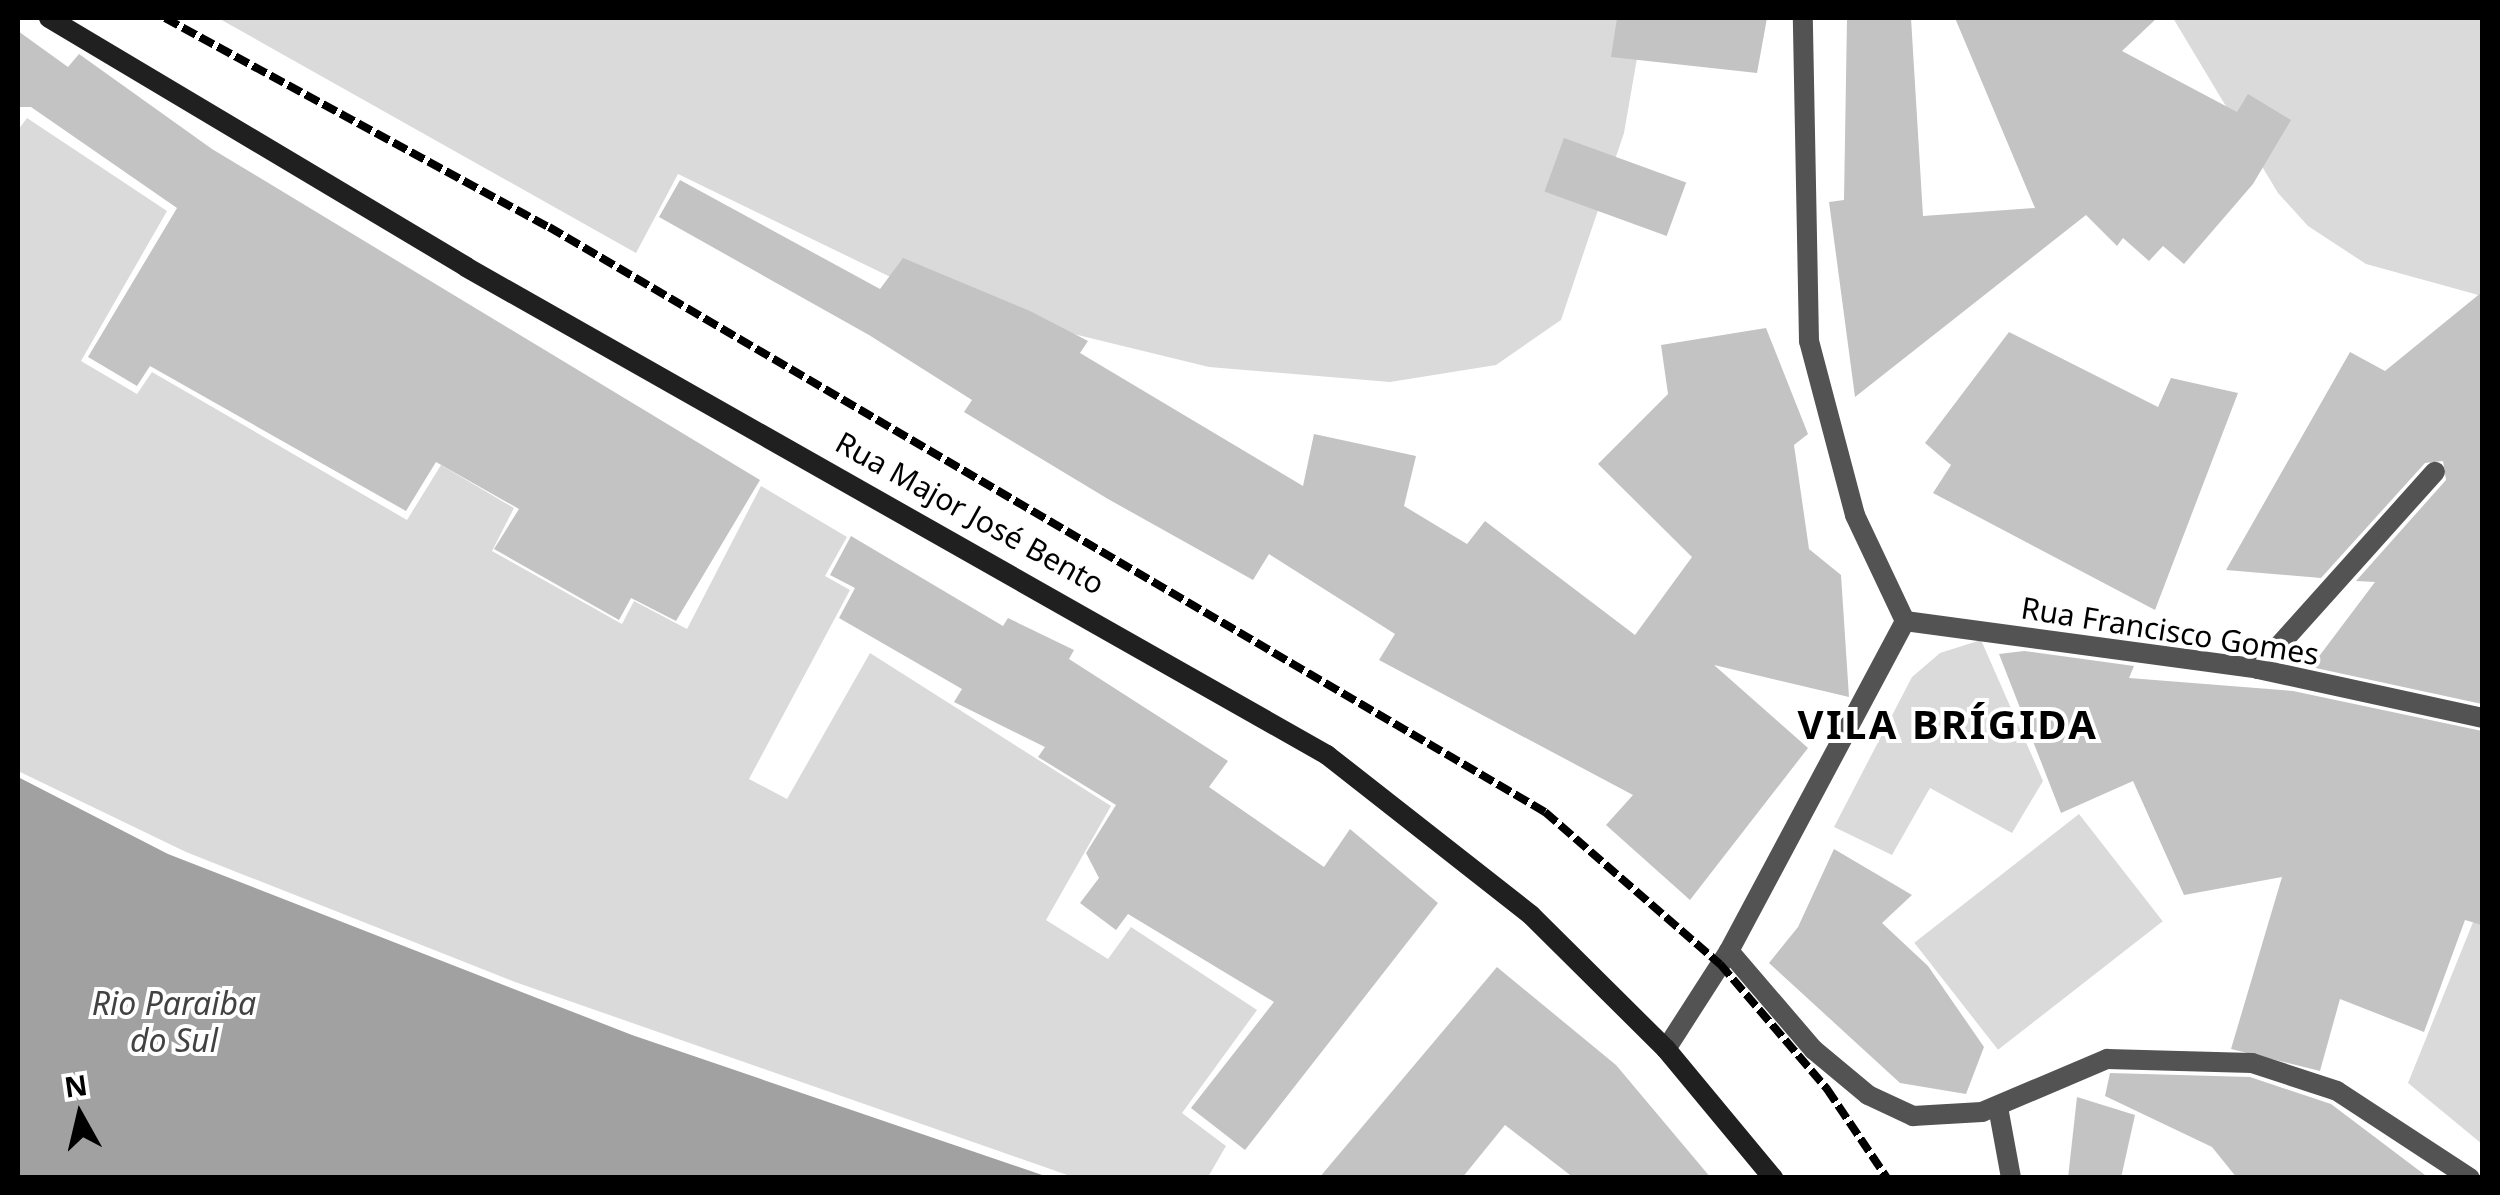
<!DOCTYPE html>
<html>
<head>
<meta charset="utf-8">
<style>
	body { margin:0 }
	#map { position:relative; width:2500px; height:1195px; overflow:hidden; background:#fff; font-family:"Noto Sans",sans-serif }
	div>[style] { position:absolute }
	.green>* { inset:0; background:#dadada; transform-origin:0 0 }
	.water>* { inset:0; background:#a1a1a1 }
	.building>* { inset:0; background:#c3c3c3; transform-origin:0 0 }
	.street>* { height:20px; margin:-10px; padding:0 10px; transform-origin:10px; border-radius:10px; background:#535353 }
	.secondary>* { height:20px; margin:-10px; padding:0 10px; transform-origin:10px; border-radius:10px; background:#202020 }
	.rail>* { height:8px; margin-top:-4px; transform-origin:0; background:repeating-linear-gradient(90deg,#000 0 15px,transparent 0 20px) }
	span { translate:-50% -50%; white-space:nowrap; text-align:center; line-height:1.15; -webkit-text-stroke:8px #fff; paint-order:stroke }
	.street-label { font-size:30px; color:#000 }
	.water-label { font-size:32px; color:#424242; font-style:italic }
	.district-label { font-size:40px; color:#000; font-weight:700; letter-spacing:2.5px }
	.frame { position:absolute; inset:0; border:20px solid #000; pointer-events:none }
	.north { position:absolute; left:30px; top:1065px; width:100px; height:100px; -webkit-text-stroke:8px #fff; paint-order:stroke; rotate:352deg; font-size:28px; font-weight:700; line-height:40px; text-align:center; color:#000 }
	.north::after { content:''; display:block; margin:auto; width:35px; height:45px; background:#000; clip-path:polygon(50% 0,100% 100%,50% 72%,0 100%) }
</style>
</head>
<body>
<div id="map">
	<div class="green">
		<div style="clip-path:polygon(218px 18px,1644px 18px,1624px 133px,1561px 320px,1496px 365px,1390px 382px,1209px 367px,942px 302px,678px 174px,636px 253px)"></div>
		<div style="clip-path:polygon(2173px 18px,2482px 18px,2482px 296px,2366px 264px,2308px 226px,2278px 193px)"></div>
		<div style="clip-path:polygon(27px 118px,167px 211px,81px 361px,137px 394px,152px 372px,407px 520px,441px 465px,514px 508px,492px 551px,622px 624px,634px 601px,687px 629px,761px 486px,847px 537px,825px 576px,850px 590px,749px 779px,787px 799px,870px 653px,1111px 806px,1046px 920px,1108px 959px,1131px 927px,1257px 1010px,1182px 1113px,1226px 1146px,1208px 1177px,1073px 1177px,515px 982px,186px 852px,18px 771px,18px 130px)"></div>
		<div style="clip-path:polygon(1981px 640px,2043px 781px,2012px 833px,1930px 788px,1892px 855px,1834px 827px,1912px 677px,1940px 653px)"></div>
		<div style="left:2079px;top:814px;width:136px;height:209px;rotate:52deg"></div>
		<div style="clip-path:polygon(2482px 900px,2482px 1144px,2408px 1083px)"></div>
	</div>
	<div class="water">
		<div style="clip-path:polygon(18px 777px,168px 854px,632px 1035px,1048px 1177px,18px 1177px)"></div>
	</div>
	<div class="building">
		<div style="clip-path:polygon(1617px 18px,1767px 18px,1757px 73px,1611px 57px)"></div>
		<div style="clip-path:polygon(1847px 18px,1911px 18px,1923px 216px,2035px 208px,1955px 18px,2157px 18px,2122px 51px,2237px 112px,2248px 94px,2291px 120px,2253px 184px,2184px 264px,2163px 246px,2149px 261px,2123px 238px,2117px 246px,2086px 215px,1855px 397px,1829px 202px,1844px 200px)"></div>
		<div style="clip-path:polygon(18px 31px,68px 67px,79px 54px,212px 149px,760px 480px,676px 621px,631px 598px,619px 620px,494px 549px,519px 509px,436px 462px,406px 511px,150px 366px,137px 386px,88px 357px,177px 208px,31px 107px,18px 107px)"></div>
		<div style="left:1564px;top:138px;width:130px;height:57px;rotate:20deg"></div>
		<div style="clip-path:polygon(680px 180px,880px 289px,903px 258px,1030px 311px,1088px 341px,1080px 353px,1303px 486px,1314px 434px,1416px 456px,1404px 506px,1467px 544px,1485px 521px,1635px 635px,1692px 557px,1598px 464px,1668px 394px,1661px 345px,1766px 328px,1808px 434px,1794px 445px,1809px 549px,1841px 575px,1849px 697px,1714px 665px,1808px 748px,1690px 900px,1606px 825px,1633px 795px,1379px 660px,1395px 634px,1269px 554px,1253px 580px,1108px 499px,964px 412px,972px 400px,869px 335px,659px 217px)"></div>
		<div style="clip-path:polygon(2482px 292px,2482px 704px,2311px 667px,2375px 582px,2356px 581px,2446px 480px,2443px 461px,2425px 463px,2321px 578px,2226px 570px,2350px 352px,2385px 371px)"></div>
		<div style="clip-path:polygon(2009px 332px,2158px 407px,2171px 378px,2238px 393px,2155px 610px,1933px 493px,1951px 465px,1925px 443px)"></div>
		<div style="clip-path:polygon(851px 536px,1003px 626px,1008px 618px,1074px 650px,1069px 659px,1228px 761px,1209px 787px,1324px 867px,1350px 829px,1438px 903px,1245px 1150px,1191px 1108px,1274px 1002px,1128px 914px,1116px 930px,1080px 903px,1099px 878px,1086px 853px,1116px 805px,1038px 757px,1045px 747px,954px 702px,962px 689px,839px 618px,855px 588px,830px 575px)"></div>
		<div style="clip-path:polygon(2024px 651px,2134px 666px,2129px 678px,2293px 691px,2482px 731px,2482px 925px,2465px 920px,2424px 1032px,2340px 999px,2320px 1071px,2231px 1049px,2282px 877px,2184px 895px,2133px 781px,2061px 813px,1999px 654px)"></div>
		<div style="clip-path:polygon(1834px 849px,1912px 895px,1882px 923px,1928px 966px,1984px 1047px,1966px 1094px,1900px 1083px,1769px 963px,1798px 927px)"></div>
		<div style="clip-path:polygon(1497px 967px,1616px 1065px,1711px 1178px,1574px 1178px,1505px 1125px,1462px 1178px,1319px 1178px)"></div>
		<div style="clip-path:polygon(2110px 1073px,2250px 1077px,2331px 1104px,2429px 1178px,2237px 1178px,2212px 1147px,2105px 1096px)"></div>
		<div style="clip-path:polygon(2077px 1097px,2135px 1115px,2121px 1178px,2068px 1178px)"></div>
	</div>
	<div class="street">
		<div style="left:1905px;top:621px;width:356px;rotate:7.7deg"></div>
		<div style="left:2258px;top:669px;width:229px;rotate:12.3deg"></div>
		<div style="left:2258px;top:669px;width:265px;rotate:-48.1deg"></div>
		<div style="left:1729px;top:951px;width:130px;rotate:49.4deg"></div>
		<div style="left:1814px;top:1050px;width:70px;rotate:39.8deg"></div>
		<div style="left:1868px;top:1095px;width:50px;rotate:25deg"></div>
		<div style="left:1913px;top:1116px;width:69px;rotate:-3.3deg"></div>
		<div style="left:1982px;top:1112px;width:136px;rotate:-23deg"></div>
		<div style="left:2107px;top:1059px;width:145px;rotate:1.6deg"></div>
		<div style="left:2252px;top:1063px;width:89px;rotate:18.2deg"></div>
		<div style="left:2337px;top:1091px;width:159px;rotate:33.2deg"></div>
		<div style="left:1666px;top:1049px;width:117px;rotate:-57.3deg"></div>
		<div style="left:1729px;top:951px;width:374px;rotate:-61.9deg"></div>
		<div style="left:1905px;top:621px;width:117px;rotate:-115.3deg"></div>
		<div style="left:1855px;top:515px;width:180px;rotate:-104.8deg"></div>
		<div style="left:1809px;top:341px;width:323px;rotate:-91.1deg"></div>
		<div style="left:1998px;top:1107px;width:72px;rotate:79.6deg"></div>
	</div>
	<div class="secondary">
		<div style="left:49px;top:18px;width:486px;rotate:30.8deg"></div>
		<div style="left:466px;top:267px;width:990px;rotate:29.54deg"></div>
		<div style="left:1327px;top:755px;width:259px;rotate:38.1deg"></div>
		<div style="left:1531px;top:915px;width:190px;rotate:44.8deg"></div>
		<div style="left:1666px;top:1049px;width:168px;rotate:50.3deg"></div>
	</div>
	<div class="rail">
		<div style="left:165px;top:18px;width:437px;rotate:28.6deg"></div>
		<div style="left:549px;top:227px;width:1155px;rotate:30.43deg"></div>
		<div style="left:1545px;top:812px;width:232px;rotate:41deg"></div>
		<div style="left:1720px;top:964px;width:165px;rotate:49.4deg"></div>
		<div style="left:1827px;top:1089px;width:107px;rotate:56deg"></div>
	</div>
	<div class="street-label">
		<span style="left:970px;top:513px;rotate:29deg">Rua Major José Bento</span>
		<span style="left:2170px;top:631px;rotate:9deg">Rua Francisco Gomes</span>
	</div>
	<div class="water-label">
		<span style="left:174px;top:1022px">Rio Paraiba<br>do Sul</span>
	</div>
	<div class="district-label">
		<span style="left:1948px;top:724px">VILA BRÍGIDA</span>
	</div>
	<div class="frame"></div>
	<div class="north">N</div>
</div>
</body>
</html>
